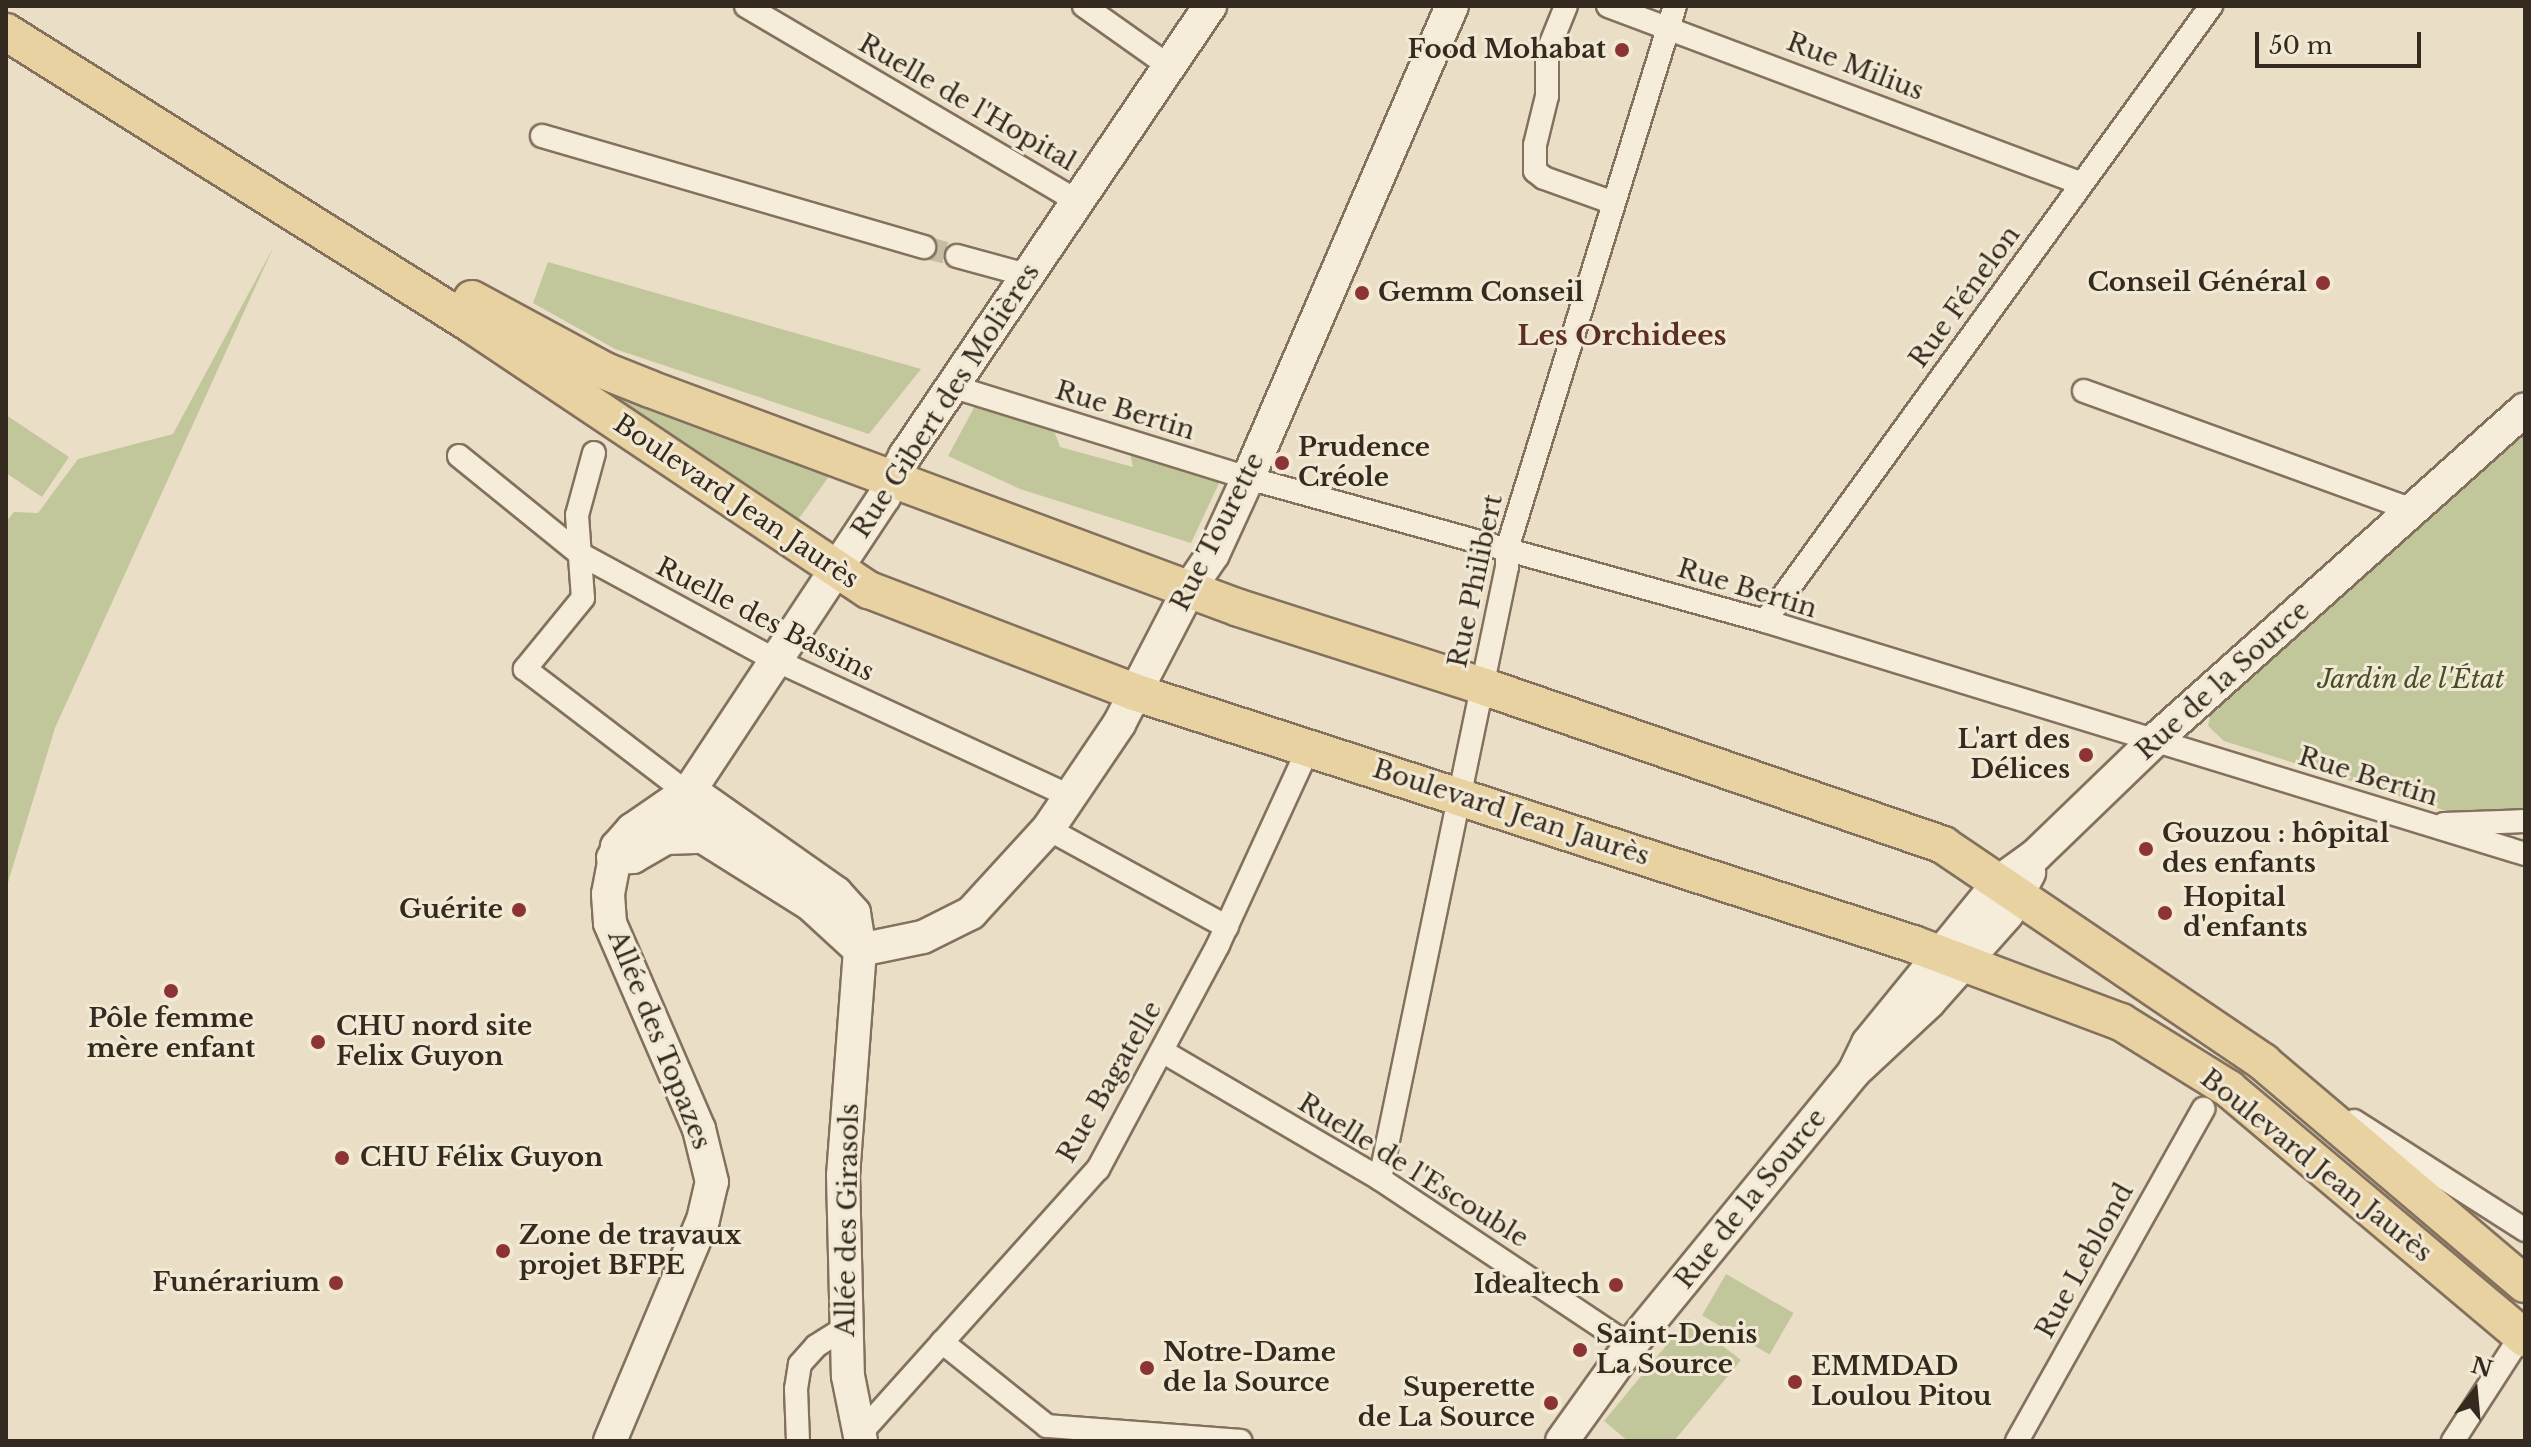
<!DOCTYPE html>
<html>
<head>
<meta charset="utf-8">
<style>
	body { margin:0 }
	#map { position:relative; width:2531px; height:1447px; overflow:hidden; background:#eadfc6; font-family:"Libre Baskerville",serif }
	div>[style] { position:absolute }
	.green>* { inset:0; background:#c2c79b; transform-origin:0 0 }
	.street-tunnel>* { height:22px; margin-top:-11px; transform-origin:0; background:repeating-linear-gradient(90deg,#c6bba5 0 22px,transparent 0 33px) }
	.roads { filter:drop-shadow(2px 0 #83715e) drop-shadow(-2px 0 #83715e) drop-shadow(0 2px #83715e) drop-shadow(0 -2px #83715e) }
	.street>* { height:22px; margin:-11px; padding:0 11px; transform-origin:11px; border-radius:11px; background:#f5ecd9 }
	.secondary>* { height:32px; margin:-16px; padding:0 16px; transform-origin:16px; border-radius:16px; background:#f5ecd9 }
	.primary>* { height:36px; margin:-18px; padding:0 18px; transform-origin:18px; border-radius:18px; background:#e9d2a2 }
	.dots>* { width:22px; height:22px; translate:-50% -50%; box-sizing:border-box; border:4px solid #f2e9d5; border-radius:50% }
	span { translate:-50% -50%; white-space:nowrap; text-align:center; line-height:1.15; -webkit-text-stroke:6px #f2e9d5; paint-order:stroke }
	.poi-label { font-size:26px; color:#352a20; font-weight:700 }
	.right { translate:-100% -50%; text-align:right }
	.left { translate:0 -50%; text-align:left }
	.street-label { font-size:26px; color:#352a20 }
	.park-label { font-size:26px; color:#464f29; font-style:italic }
	.neighbourhood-label { font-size:28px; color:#5d2f24; font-weight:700 }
	.frame { position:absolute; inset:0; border:8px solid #352a20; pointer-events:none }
	.north { position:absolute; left:2435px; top:1351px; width:80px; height:80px; -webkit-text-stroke:6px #f2e9d5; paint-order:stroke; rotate:16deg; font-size:22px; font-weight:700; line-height:32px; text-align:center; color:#352a20 }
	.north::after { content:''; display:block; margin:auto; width:28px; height:36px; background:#352a20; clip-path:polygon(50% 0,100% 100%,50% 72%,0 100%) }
	.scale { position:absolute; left:2255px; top:32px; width:166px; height:36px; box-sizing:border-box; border:4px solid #352a20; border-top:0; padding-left:10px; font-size:24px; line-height:28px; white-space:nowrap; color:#352a20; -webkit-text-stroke:6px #f2e9d5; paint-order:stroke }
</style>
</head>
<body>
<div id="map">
	<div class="green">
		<div style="clip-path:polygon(274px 246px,55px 728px,6px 889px,6px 522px,14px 512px,38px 513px,78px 459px,173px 434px)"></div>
		<div style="clip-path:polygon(548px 262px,921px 369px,869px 434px,615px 349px,533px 303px)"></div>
		<div style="clip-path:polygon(624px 393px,835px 468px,795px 524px,617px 400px)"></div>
		<div style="clip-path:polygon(976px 404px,1053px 428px,1060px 447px,1133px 467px,1129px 449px,1221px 479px,1191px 543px,1020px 489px,948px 456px)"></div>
		<div style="clip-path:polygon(6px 415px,69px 457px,42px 497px,6px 473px)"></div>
		<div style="clip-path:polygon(2525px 425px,2525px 811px,2453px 813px,2224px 741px,2208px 726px,2213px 703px)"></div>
		<div style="left:1726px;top:1274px;width:78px;height:48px;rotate:30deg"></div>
		<div style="clip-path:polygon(1688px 1319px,1741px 1360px,1674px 1441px,1628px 1441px,1604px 1421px)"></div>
	</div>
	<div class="street-tunnel">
		<div style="left:924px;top:247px;width:34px;rotate:15deg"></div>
	</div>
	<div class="roads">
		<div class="street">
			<div style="left:746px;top:6px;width:384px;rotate:30.5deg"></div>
			<div style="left:1084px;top:6px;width:105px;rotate:35.3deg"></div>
			<div style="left:1566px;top:6px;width:51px;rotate:112deg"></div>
			<div style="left:1547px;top:53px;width:43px;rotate:90deg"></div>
			<div style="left:1547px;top:96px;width:50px;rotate:103.8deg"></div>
			<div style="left:1535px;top:145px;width:26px;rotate:90deg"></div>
			<div style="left:1535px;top:171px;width:11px;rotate:38deg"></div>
			<div style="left:1544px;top:178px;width:74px;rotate:19.7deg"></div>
			<div style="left:1608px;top:6px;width:504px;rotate:20.56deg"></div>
			<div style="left:542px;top:136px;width:398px;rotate:16.2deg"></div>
			<div style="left:957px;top:256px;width:73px;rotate:15.2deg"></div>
			<div style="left:951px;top:386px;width:311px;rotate:17.2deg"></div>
			<div style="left:1248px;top:478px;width:536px;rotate:15.46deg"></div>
			<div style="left:1765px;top:621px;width:795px;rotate:17.04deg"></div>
			<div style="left:2084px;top:391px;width:349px;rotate:19.9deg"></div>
			<div style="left:594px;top:453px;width:64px;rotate:105.3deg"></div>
			<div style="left:577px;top:515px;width:83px;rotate:85.9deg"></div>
			<div style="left:583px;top:598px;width:92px;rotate:129.2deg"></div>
			<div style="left:525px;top:669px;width:204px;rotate:37.4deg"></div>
			<div style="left:459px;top:456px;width:156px;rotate:39deg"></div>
			<div style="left:580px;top:554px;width:220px;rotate:28.5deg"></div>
			<div style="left:773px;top:659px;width:327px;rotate:24.8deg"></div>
			<div style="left:1765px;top:621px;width:760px;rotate:-54.05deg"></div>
			<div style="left:2444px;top:824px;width:81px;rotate:-2.1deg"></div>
			<div style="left:1048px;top:829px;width:204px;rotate:28.7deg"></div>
			<div style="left:1162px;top:1051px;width:253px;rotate:30.4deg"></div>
			<div style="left:1380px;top:1179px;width:301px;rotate:33.7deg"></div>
			<div style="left:2354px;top:1121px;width:203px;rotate:32.5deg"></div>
			<div style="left:1380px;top:1179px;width:625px;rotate:-78.28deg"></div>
			<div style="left:1507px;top:567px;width:18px;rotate:-90deg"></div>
			<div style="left:1507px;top:549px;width:568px;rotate:-72.81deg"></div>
			<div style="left:942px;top:1342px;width:134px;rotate:38.7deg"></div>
			<div style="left:1047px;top:1426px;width:194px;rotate:4.4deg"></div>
			<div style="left:859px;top:1435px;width:358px;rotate:-48.1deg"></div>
			<div style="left:1098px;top:1169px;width:254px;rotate:-61.8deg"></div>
			<div style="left:1218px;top:945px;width:218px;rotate:-65.3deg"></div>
			<div style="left:798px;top:1441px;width:52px;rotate:-92.2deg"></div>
			<div style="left:796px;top:1389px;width:25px;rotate:-81deg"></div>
			<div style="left:800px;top:1364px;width:24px;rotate:-48deg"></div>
			<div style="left:816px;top:1346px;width:36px;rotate:-32deg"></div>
			<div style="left:2017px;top:1441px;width:381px;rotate:-60.7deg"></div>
			<div style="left:2453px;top:1441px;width:125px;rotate:-57.1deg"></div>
		</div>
		<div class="secondary">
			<div style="left:690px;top:790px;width:179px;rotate:35.2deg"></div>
			<div style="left:836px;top:893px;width:27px;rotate:48deg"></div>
			<div style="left:854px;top:913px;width:37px;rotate:81deg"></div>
			<div style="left:860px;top:950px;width:226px;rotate:94.3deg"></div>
			<div style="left:843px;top:1175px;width:201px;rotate:88.6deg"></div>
			<div style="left:848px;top:1376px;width:66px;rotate:78.7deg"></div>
			<div style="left:685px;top:795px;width:23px;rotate:83deg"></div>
			<div style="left:688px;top:818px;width:24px;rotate:52deg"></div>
			<div style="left:703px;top:837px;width:126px;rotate:32.1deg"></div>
			<div style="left:810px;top:904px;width:68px;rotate:42.6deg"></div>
			<div style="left:613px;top:858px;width:20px;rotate:-3deg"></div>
			<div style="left:633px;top:857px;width:38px;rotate:-30deg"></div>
			<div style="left:666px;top:838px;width:37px;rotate:-2deg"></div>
			<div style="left:860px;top:950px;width:64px;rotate:-11.7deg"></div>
			<div style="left:923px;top:937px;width:54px;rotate:-26.6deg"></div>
			<div style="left:971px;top:913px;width:114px;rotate:-47.5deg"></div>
			<div style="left:1048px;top:829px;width:127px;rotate:-55.9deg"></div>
			<div style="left:1119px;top:724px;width:152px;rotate:-62.6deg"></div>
			<div style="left:1189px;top:589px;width:42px;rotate:-55.6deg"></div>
			<div style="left:1213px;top:554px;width:84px;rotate:-65.3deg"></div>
			<div style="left:1248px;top:478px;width:514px;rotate:-66.63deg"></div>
			<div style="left:1854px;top:1072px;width:32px;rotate:-64deg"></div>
			<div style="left:1868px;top:1043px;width:209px;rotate:-50.8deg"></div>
			<div style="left:2000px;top:881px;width:44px;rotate:-35.8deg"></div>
			<div style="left:2036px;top:855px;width:165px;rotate:-44deg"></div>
			<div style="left:2155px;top:740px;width:496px;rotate:-41.8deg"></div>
			<div style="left:610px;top:1441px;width:240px;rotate:-67.2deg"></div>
			<div style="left:703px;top:1220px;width:39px;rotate:-77deg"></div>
			<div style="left:712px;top:1182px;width:55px;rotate:-103.8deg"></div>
			<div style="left:699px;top:1129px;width:224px;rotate:-113.4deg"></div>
			<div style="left:610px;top:923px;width:29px;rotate:-94deg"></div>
			<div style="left:608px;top:894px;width:48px;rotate:-79.2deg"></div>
			<div style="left:617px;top:847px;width:23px;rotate:-49deg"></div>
			<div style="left:632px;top:830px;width:70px;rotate:-34.6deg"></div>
			<div style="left:690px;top:790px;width:351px;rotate:-56.5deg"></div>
			<div style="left:884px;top:497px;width:46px;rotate:-62.9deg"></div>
			<div style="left:905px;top:456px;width:544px;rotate:-55.87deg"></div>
			<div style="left:1562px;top:1441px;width:117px;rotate:-54.4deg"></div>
			<div style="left:1630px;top:1346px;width:354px;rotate:-50.7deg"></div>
			<div style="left:1854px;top:1072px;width:103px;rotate:-43deg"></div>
			<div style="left:1929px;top:1002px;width:118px;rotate:-48.4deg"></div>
			<div style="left:2007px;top:914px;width:47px;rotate:-61.8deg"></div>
		</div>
		<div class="primary">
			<div style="left:6px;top:32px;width:549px;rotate:32.13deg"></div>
			<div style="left:471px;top:324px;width:479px;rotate:33.8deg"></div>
			<div style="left:869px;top:590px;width:287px;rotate:21deg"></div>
			<div style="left:1137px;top:693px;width:816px;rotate:17.92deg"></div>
			<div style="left:1913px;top:944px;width:222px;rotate:20.6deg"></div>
			<div style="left:2121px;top:1022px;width:127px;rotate:31.8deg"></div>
			<div style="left:2229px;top:1089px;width:387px;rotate:40.1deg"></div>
			<div style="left:472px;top:299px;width:151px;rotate:28.4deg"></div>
			<div style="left:605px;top:371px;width:48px;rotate:21.8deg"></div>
			<div style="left:650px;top:389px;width:628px;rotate:20.4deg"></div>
			<div style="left:1239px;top:608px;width:255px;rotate:17.8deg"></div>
			<div style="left:1482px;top:686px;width:488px;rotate:19deg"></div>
			<div style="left:1943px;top:845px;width:387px;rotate:34.1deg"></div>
			<div style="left:2263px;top:1062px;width:343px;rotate:40.3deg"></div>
		</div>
	</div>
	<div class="dots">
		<div style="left:1622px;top:50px;background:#8c3435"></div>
		<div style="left:2323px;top:283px;background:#8c3435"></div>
		<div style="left:1362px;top:293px;background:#8c3435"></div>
		<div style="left:1282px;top:463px;background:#8c3435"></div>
		<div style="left:2086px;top:755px;background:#8c3435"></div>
		<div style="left:2146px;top:849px;background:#8c3435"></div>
		<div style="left:519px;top:910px;background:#8c3435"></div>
		<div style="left:2165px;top:913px;background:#8c3435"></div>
		<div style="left:171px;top:991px;background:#8c3435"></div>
		<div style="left:318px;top:1042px;background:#8c3435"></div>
		<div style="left:342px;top:1158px;background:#8c3435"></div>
		<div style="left:503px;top:1251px;background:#8c3435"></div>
		<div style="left:336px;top:1283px;background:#8c3435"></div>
		<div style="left:1616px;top:1285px;background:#8c3435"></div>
		<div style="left:1580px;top:1350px;background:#8c3435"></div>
		<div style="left:1147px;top:1368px;background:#8c3435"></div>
		<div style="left:1795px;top:1382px;background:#8c3435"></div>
		<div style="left:1551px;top:1403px;background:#8c3435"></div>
	</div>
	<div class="poi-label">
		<span class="right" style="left:1606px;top:50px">Food Mohabat</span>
		<span class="right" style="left:2307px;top:283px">Conseil Général</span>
		<span class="left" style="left:1378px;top:293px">Gemm Conseil</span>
		<span class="left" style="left:1298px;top:463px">Prudence<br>Créole</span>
		<span class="right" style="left:2070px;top:755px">L'art des<br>Délices</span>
		<span class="left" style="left:2162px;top:849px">Gouzou : hôpital<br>des enfants</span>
		<span class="left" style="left:2183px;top:913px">Hopital<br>d'enfants</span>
		<span class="right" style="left:503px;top:910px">Guérite</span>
		<span style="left:171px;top:1034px">Pôle femme<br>mère enfant</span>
		<span class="left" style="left:336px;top:1042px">CHU nord site<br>Felix Guyon</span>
		<span class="left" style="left:360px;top:1158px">CHU Félix Guyon</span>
		<span class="left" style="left:519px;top:1251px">Zone de travaux<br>projet BFPE</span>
		<span class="right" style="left:320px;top:1283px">Funérarium</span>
		<span class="right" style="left:1600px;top:1285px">Idealtech</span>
		<span class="left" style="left:1596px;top:1350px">Saint-Denis<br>La Source</span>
		<span class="left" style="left:1163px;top:1368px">Notre-Dame<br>de la Source</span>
		<span class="left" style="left:1811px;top:1382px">EMMDAD<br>Loulou Pitou</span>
		<span class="right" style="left:1535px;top:1403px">Superette<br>de La Source</span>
	</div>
	<div class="street-label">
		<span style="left:1855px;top:67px;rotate:21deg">Rue Milius</span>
		<span style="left:967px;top:103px;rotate:30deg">Ruelle de l'Hopital</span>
		<span style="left:1965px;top:297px;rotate:-54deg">Rue Fénelon</span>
		<span style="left:946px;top:401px;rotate:-57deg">Rue Gibert des Molières</span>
		<span style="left:1125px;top:411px;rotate:17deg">Rue Bertin</span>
		<span style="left:736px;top:502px;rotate:34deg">Boulevard Jean Jaurès</span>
		<span style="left:1218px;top:532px;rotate:-63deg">Rue Tourette</span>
		<span style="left:1476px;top:581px;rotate:-78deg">Rue Philibert</span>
		<span style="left:1747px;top:589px;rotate:17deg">Rue Bertin</span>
		<span style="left:765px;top:620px;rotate:27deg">Ruelle des Bassins</span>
		<span style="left:2223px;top:681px;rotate:-42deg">Rue de la Source</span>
		<span style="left:2368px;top:777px;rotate:17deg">Rue Bertin</span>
		<span style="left:1511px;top:813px;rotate:18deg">Boulevard Jean Jaurès</span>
		<span style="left:659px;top:1040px;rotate:68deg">Allée des Topazes</span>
		<span style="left:1110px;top:1082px;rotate:-60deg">Rue Bagatelle</span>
		<span style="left:2316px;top:1166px;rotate:39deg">Boulevard Jean Jaurès</span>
		<span style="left:1413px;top:1171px;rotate:32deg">Ruelle de l'Escouble</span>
		<span style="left:1751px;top:1199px;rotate:-51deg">Rue de la Source</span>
		<span style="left:848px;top:1220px;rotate:-89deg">Allée des Girasols</span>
		<span style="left:2085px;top:1261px;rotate:-61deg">Rue Leblond</span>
	</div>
	<div class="park-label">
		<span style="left:2411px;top:680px">Jardin de l'État</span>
	</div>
	<div class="neighbourhood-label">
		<span style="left:1622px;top:336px">Les Orchidees</span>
	</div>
	<div class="frame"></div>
	<div class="north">N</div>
	<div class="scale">50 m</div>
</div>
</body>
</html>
